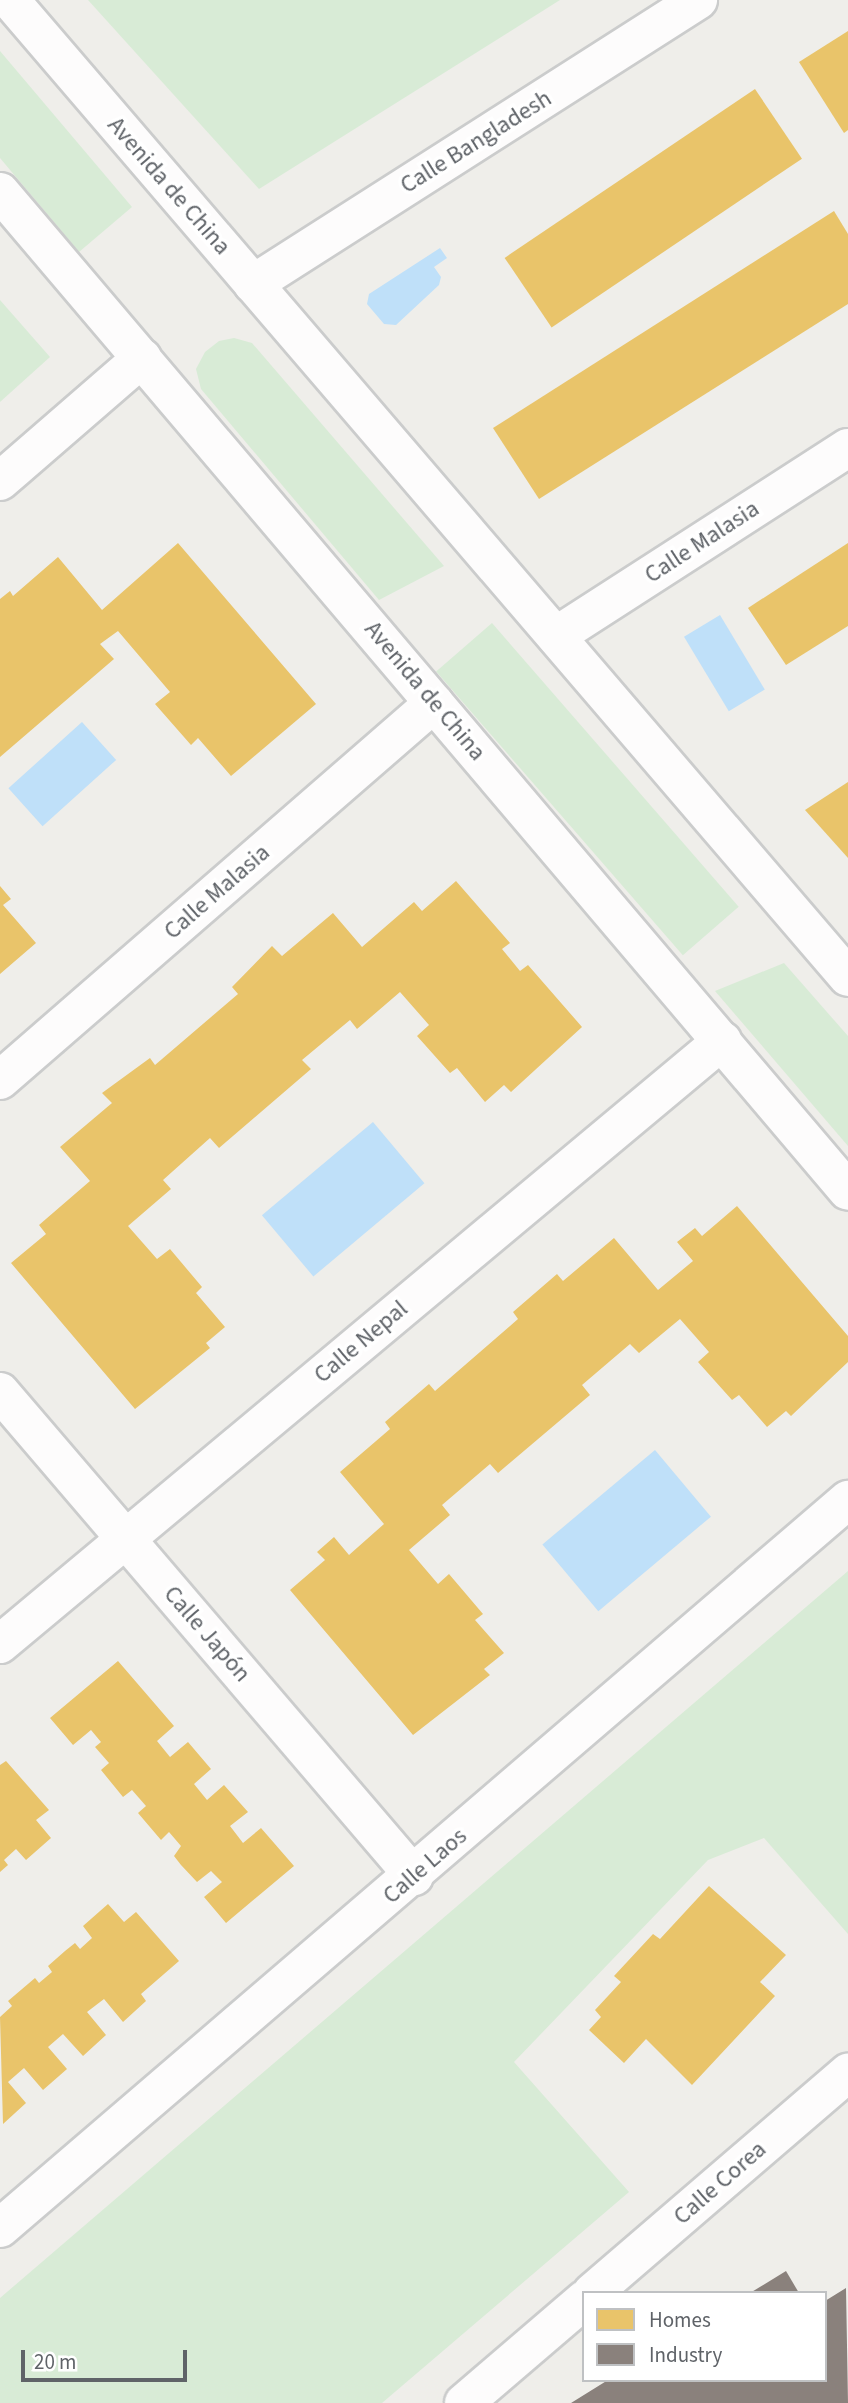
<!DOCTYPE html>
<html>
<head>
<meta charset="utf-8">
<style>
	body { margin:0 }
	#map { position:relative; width:848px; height:2403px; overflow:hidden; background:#efeeea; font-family:"Source Sans 3",sans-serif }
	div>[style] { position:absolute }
	.green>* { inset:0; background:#d8ebd6; transform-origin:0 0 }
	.water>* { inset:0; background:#bfe0f9; transform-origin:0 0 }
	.homes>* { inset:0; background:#e9c46a; transform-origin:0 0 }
	.industry>* { inset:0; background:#8a817c }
	.roads { filter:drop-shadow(2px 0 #cbcccc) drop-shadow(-2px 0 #cbcccc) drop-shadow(0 2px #cbcccc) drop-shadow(0 -2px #cbcccc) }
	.minor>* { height:38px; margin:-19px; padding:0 19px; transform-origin:19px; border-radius:19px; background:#fdfcfc }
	span { translate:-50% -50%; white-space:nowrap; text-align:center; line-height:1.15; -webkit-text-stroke:7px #fff; paint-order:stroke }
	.street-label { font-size:24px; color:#5f6368 }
	.legend { position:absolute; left:582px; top:2291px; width:245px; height:91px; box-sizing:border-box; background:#fff; border:2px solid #bfc1c3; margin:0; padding:9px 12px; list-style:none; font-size:21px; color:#5f6368 }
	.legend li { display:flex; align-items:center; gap:14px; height:35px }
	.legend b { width:35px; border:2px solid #bfc1c3 }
	.scale { position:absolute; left:21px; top:2350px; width:166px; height:32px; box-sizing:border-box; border:4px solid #5f6368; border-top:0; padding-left:9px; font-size:21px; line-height:24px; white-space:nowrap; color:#5f6368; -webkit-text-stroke:5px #fff; paint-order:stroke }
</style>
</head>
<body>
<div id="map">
	<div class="green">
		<div style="clip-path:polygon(88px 0,560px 0,259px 189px)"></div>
		<div style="clip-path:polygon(0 51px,132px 207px,79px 252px,0 158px)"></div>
		<div style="clip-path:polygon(0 300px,50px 357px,0 402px)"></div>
		<div style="clip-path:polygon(234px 338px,252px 343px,444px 566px,379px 600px,201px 389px,196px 369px,205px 352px,219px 341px)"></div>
		<div style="left:492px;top:623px;width:376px;height:74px;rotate:49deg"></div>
		<div style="clip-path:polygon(784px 963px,848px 1036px,848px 1146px,715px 991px)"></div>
		<div style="clip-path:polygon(848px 1571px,848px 1934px,764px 1838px,708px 1860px,514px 2062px,629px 2192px,382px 2403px,0 2403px,0 2298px)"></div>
	</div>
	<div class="water">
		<div style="clip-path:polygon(440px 248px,447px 258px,434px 267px,441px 277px,439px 285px,396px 325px,384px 324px,367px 304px,369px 294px)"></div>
		<div style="left:720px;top:615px;width:87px;height:42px;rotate:59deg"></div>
		<div style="left:82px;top:722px;width:51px;height:99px;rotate:48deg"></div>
		<div style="left:373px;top:1122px;width:80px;height:145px;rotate:50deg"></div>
		<div style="left:655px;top:1450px;width:87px;height:147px;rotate:50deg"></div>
	</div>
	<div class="homes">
		<div style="clip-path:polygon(848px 31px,848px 130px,844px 133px,799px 62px)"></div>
		<div style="left:755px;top:89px;width:84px;height:302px;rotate:56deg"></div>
		<div style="clip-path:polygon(834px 211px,848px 234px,848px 304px,539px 499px,493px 428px)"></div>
		<div style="clip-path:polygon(178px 543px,316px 704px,231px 776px,198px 738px,191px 745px,155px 704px,170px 692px,118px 631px,100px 644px,114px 659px,0 757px,0 599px,10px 591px,13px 596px,58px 557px,102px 610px)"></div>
		<div style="clip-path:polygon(848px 543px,848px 626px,786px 665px,748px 608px)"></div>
		<div style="clip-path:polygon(848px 782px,848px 858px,805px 810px)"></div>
		<div style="clip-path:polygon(456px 881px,510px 943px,502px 949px,520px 971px,528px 965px,582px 1027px,511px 1092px,504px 1085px,485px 1102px,457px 1068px,450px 1073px,417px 1036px,429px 1025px,400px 992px,357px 1029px,350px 1020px,302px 1060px,311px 1069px,219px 1148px,210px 1138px,163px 1180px,171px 1189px,128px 1226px,157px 1259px,170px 1249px,202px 1287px,196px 1293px,225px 1327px,206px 1343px,210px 1348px,135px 1409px,11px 1263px,46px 1234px,39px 1225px,90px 1181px,60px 1147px,112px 1103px,102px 1093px,150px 1058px,155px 1065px,238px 994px,232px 987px,272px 946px,282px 956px,333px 913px,362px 947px,414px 902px,422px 911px)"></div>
		<div style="clip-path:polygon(0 886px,11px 899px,3px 905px,36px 943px,0 974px)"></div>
		<div style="clip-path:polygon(737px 1206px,848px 1336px,848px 1362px,791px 1416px,786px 1411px,767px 1427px,739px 1395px,732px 1400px,698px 1362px,709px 1352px,680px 1319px,639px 1353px,630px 1344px,582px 1385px,590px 1395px,498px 1473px,490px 1464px,442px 1505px,450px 1515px,409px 1550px,438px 1584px,449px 1574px,483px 1614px,475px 1620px,504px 1653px,484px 1669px,490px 1675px,413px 1735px,290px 1590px,325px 1560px,317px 1552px,334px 1537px,349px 1555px,384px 1524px,340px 1472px,390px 1429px,385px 1422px,429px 1384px,435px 1391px,518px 1319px,513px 1312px,557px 1274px,563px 1281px,614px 1238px,658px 1290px,693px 1261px,677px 1242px,695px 1228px,702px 1236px)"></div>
		<div style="clip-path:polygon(118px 1661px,174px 1726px,157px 1741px,170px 1757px,188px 1742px,211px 1769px,194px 1784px,207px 1800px,224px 1785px,248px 1812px,230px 1826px,243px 1843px,261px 1828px,294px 1866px,226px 1923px,204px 1897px,222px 1882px,211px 1871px,197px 1882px,181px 1865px,174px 1856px,181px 1846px,169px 1832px,161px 1840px,138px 1813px,146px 1806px,132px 1790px,123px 1797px,101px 1770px,109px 1763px,95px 1747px,101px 1742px,91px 1730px,73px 1745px,50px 1718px)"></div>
		<div style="clip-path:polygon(6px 1761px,49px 1810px,36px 1820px,51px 1838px,26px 1860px,16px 1849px,4px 1860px,8px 1865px,0 1872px,0 1765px)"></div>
		<div style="clip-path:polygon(709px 1886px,786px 1955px,760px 1982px,775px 1996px,692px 2085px,646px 2039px,624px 2063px,589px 2030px,601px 2017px,595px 2010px,621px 1982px,614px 1976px,653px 1934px,660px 1939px)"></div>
		<div style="clip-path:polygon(108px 1904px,124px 1922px,136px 1912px,179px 1961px,141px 1994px,146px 2001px,123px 2022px,104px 1999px,87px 2012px,106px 2035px,83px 2056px,63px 2034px,48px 2047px,67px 2069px,43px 2090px,24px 2068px,8px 2082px,26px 2103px,3px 2124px,0 2017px,12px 2006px,8px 2001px,35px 1978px,39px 1983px,52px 1972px,48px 1966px,65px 1951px,75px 1943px,80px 1949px,92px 1938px,83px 1926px)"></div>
	</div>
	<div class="industry">
		<div style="clip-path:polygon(786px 2271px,799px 2293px,750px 2293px)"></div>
		<div style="clip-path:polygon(846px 2288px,848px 2403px,571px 2403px,608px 2380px,825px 2380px,825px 2301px)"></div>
	</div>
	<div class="roads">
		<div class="minor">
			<div style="left:10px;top:0;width:1287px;rotate:49.38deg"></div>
			<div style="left:0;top:192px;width:1310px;rotate:49.67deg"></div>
			<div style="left:253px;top:284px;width:528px;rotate:-32.55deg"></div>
			<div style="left:0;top:481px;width:188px;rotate:-40.9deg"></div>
			<div style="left:556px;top:636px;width:347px;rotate:-32.8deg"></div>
			<div style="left:0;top:1080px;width:575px;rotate:-40.98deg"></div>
			<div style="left:0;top:1392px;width:637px;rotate:49.46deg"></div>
			<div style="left:0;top:1644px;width:941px;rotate:-39.87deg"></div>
			<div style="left:0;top:2228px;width:1118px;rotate:-40.65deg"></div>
			<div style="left:592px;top:2293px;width:338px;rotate:-40.7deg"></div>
			<div style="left:464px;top:2403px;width:158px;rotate:-40.6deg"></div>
		</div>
	</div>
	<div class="street-label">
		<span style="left:476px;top:142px;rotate:-32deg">Calle Bangladesh</span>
		<span style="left:169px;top:186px;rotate:49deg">Avenida de China</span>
		<span style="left:702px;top:542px;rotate:-33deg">Calle Malasia</span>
		<span style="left:425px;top:691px;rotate:50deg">Avenida de China</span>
		<span style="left:217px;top:892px;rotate:-41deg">Calle Malasia</span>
		<span style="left:361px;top:1342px;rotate:-40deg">Calle Nepal</span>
		<span style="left:207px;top:1634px;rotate:49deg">Calle Japón</span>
		<span style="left:425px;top:1866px;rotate:-41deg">Calle Laos</span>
		<span style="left:720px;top:2183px;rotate:-41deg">Calle Corea</span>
	</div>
	<ul class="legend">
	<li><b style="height:19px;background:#e9c46a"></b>Homes</li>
	<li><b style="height:19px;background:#8a817c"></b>Industry</li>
	</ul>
	<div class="scale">20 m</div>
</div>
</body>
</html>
